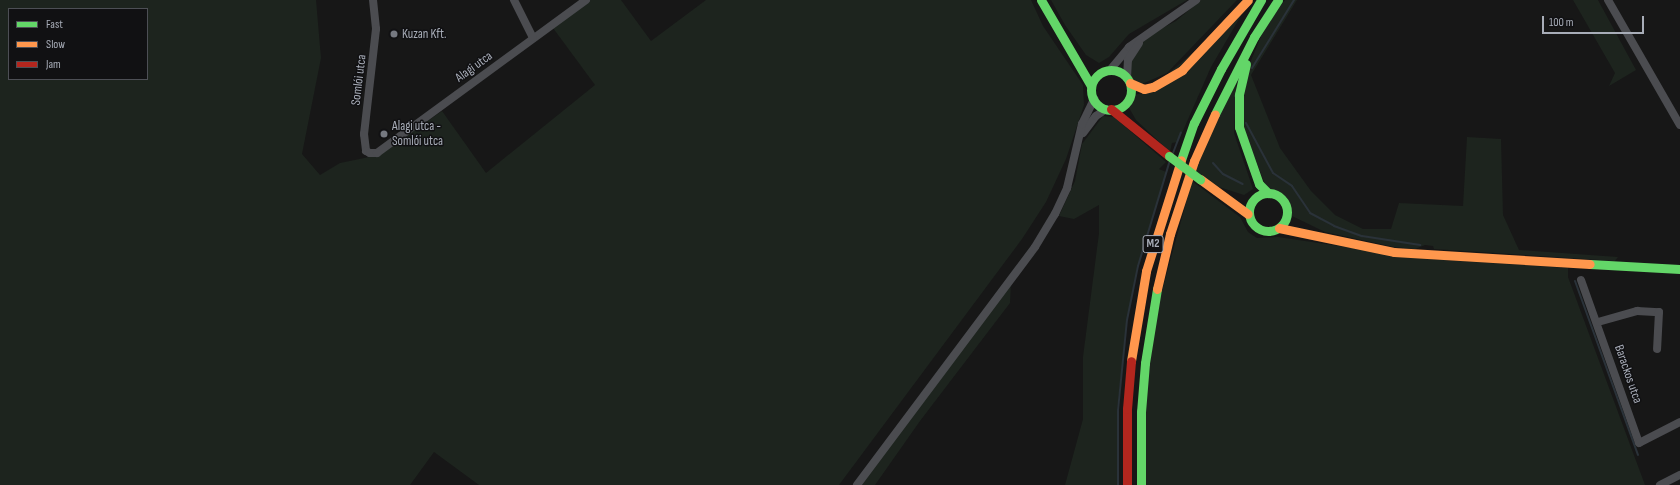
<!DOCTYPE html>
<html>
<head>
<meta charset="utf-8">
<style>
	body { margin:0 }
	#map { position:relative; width:1680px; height:485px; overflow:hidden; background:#171717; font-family:"Sofia Sans Condensed",sans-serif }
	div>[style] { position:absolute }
	.green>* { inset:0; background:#1d241e }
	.stream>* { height:2px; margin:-1px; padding:0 1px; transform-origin:1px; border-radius:1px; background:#2a3239 }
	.street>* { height:8px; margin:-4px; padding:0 4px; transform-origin:4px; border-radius:4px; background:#4b4c50 }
	.fast>* { height:9px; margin:-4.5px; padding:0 4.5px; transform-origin:4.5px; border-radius:4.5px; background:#63d668 }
	.fast>.ring { margin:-4.5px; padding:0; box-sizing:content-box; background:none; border:9px solid #63d668; border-radius:50% }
	.slow>* { height:9px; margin:-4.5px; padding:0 4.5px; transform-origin:4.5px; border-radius:4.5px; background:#ff974d }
	.jam>* { height:9px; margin:-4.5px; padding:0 4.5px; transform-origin:4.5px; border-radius:4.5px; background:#b3261e }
	.fast-bridge>* { height:9px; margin:-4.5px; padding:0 4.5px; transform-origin:4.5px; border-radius:4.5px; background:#63d668 }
	.dots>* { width:11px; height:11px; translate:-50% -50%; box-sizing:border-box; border:2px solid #111113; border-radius:50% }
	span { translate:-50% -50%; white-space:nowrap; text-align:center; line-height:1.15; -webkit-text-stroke:3px #111113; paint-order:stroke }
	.shield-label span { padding:1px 3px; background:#111113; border:1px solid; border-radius:3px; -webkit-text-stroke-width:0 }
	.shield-label { font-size:12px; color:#a8adb8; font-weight:700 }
	.poi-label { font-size:13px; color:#a8adb8 }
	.left { translate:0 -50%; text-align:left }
	.street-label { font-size:13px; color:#a8adb8 }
	.legend { position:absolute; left:8px; top:8px; width:140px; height:72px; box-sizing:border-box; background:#111113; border:1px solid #4d4f55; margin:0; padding:5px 7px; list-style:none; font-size:12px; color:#a8adb8 }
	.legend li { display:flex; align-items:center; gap:8px; height:20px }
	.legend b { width:20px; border:1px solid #4d4f55 }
	.scale { position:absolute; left:1542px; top:16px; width:102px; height:18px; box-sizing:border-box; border:2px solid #a8adb8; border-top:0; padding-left:5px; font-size:12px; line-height:14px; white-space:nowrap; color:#a8adb8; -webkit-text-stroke:3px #111113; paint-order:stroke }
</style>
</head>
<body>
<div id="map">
	<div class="green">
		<div style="clip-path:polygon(evenodd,0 0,316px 0,321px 58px,302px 154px,320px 175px,340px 163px,379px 155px,442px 111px,486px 173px,595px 85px,553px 28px,591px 0,621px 0,651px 41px,706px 0,1031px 0,1043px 26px,1083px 85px,1084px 105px,1066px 159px,1046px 202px,1022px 239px,839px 485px,479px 485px,434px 452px,410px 485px,0 485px,0 0,9px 9px,147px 9px,147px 79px,9px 79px,9px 9px)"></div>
		<div style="clip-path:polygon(1051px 0,1187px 0,1129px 34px,1109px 57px,1099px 63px,1086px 55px,1065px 25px)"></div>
		<div style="clip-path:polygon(1201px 0,1237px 0,1167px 73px,1142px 84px,1132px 79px,1129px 73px,1130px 61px,1142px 43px,1153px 33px,1176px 21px)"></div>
		<div style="clip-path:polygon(1285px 0,1297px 0,1251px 75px,1280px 148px,1311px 191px,1335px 215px,1363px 229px,1391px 229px,1399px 203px,1463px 206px,1467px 137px,1501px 139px,1503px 215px,1519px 250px,1618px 257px,1615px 261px,1434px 249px,1433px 246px,1425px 245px,1415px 249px,1394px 247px,1325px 232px,1292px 216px,1285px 197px,1266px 187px,1240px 119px,1250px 63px,1264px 29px)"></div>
		<div style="clip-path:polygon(1573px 0,1598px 0,1636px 70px,1609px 86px,1615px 73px)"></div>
		<div style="clip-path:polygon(1245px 9px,1211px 67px,1178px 142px,1172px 143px,1170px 152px,1136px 120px,1128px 106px,1131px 96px,1146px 92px)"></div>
		<div style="clip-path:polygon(1237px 74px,1234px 133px,1253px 189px,1244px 195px,1219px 187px,1195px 171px)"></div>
		<div style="clip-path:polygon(1103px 116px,1114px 117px,1166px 162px,1159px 169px,1166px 172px,1138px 266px,1127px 320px,1117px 411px,1117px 485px,1065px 485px,1083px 419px,1083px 357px,1099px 233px,1099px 205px,1074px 219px,1059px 216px,1075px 181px,1082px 144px)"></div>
		<div style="clip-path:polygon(1192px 181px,1240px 217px,1248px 232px,1257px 238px,1278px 237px,1427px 259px,1568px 268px,1568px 277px,1645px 485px,1145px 485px,1144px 412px,1157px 309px)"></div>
		<div style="clip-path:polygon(1011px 281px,1010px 303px,920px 421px,875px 485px,859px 485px)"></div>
	</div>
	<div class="stream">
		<div style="left:1252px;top:68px;width:80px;rotate:-58.3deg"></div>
		<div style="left:1246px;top:123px;width:57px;rotate:61.6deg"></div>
		<div style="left:1273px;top:173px;width:23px;rotate:34deg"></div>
		<div style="left:1292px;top:186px;width:32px;rotate:56deg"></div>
		<div style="left:1310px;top:213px;width:27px;rotate:28deg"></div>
		<div style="left:1334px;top:226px;width:30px;rotate:20deg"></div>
		<div style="left:1362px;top:236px;width:59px;rotate:8.8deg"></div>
		<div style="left:1173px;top:153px;width:22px;rotate:-69deg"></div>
		<div style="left:1213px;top:163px;width:15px;rotate:48deg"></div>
		<div style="left:1223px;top:174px;width:22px;rotate:27deg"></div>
		<div style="left:1575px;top:281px;width:185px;rotate:70.1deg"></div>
		<div style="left:1118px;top:485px;width:75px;rotate:-90deg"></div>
		<div style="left:1118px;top:410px;width:90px;rotate:-84.3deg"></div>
		<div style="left:1127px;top:320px;width:55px;rotate:-78.5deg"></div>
		<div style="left:1138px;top:266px;width:108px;rotate:-73.2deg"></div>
	</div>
	<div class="street">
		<div style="left:373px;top:0;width:29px;rotate:84deg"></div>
		<div style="left:376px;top:29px;width:106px;rotate:96.5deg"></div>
		<div style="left:364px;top:134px;width:17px;rotate:83deg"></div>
		<div style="left:366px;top:151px;width:4px;rotate:27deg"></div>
		<div style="left:370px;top:153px;width:7px"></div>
		<div style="left:377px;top:153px;width:259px;rotate:-36.2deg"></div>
		<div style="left:514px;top:0;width:42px;rotate:63.4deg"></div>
		<div style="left:1608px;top:0;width:144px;rotate:60.1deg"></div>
		<div style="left:1110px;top:70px;width:30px;rotate:-50deg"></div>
		<div style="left:1129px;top:47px;width:82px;rotate:-35deg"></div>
		<div style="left:1127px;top:78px;width:18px;rotate:-87deg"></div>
		<div style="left:1128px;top:60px;width:20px;rotate:-57deg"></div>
		<div style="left:1083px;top:133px;width:21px;rotate:-53deg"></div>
		<div style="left:1096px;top:116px;width:12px;rotate:-35deg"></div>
		<div style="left:1581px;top:280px;width:173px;rotate:70.4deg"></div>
		<div style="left:1639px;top:443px;width:46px;rotate:-27.1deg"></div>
		<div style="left:1598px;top:322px;width:41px;rotate:-15.8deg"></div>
		<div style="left:1637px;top:311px;width:22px;rotate:3deg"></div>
		<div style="left:1659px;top:312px;width:37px;rotate:93deg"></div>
		<div style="left:857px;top:485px;width:297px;rotate:-53.2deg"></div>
		<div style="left:1035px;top:247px;width:39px;rotate:-59deg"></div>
		<div style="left:1055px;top:214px;width:29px;rotate:-65deg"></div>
		<div style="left:1067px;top:188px;width:66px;rotate:-76.8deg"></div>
		<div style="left:1082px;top:124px;width:28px;rotate:-64deg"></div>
		<div style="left:1660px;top:485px;width:22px;rotate:-27deg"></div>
	</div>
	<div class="fast">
		<div style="left:1041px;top:0;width:99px;rotate:59.8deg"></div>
		<div style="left:1246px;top:64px;width:32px;rotate:103deg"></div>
		<div style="left:1239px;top:95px;width:32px;rotate:90deg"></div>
		<div style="left:1239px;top:127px;width:60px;rotate:70.7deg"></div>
		<div style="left:1259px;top:184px;width:13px;rotate:45deg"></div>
		<div class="ring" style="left:1091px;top:70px;width:31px;height:31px"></div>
		<div style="left:1215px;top:114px;width:86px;rotate:-63.1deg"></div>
		<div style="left:1254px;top:37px;width:44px;rotate:-57deg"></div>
		<div style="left:1181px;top:160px;width:39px;rotate:-71deg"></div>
		<div style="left:1194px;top:123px;width:60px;rotate:-63.4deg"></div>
		<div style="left:1221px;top:69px;width:80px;rotate:-59.9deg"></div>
		<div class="ring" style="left:1249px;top:193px;width:29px;height:29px"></div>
		<div style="left:1590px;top:264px;width:90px;rotate:3.2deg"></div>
		<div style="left:1141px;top:485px;width:73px;rotate:-90deg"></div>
		<div style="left:1141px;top:412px;width:49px;rotate:-85.3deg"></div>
		<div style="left:1145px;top:363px;width:75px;rotate:-80.8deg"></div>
	</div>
	<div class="slow">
		<div style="left:1130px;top:83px;width:15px;rotate:23deg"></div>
		<div style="left:1144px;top:89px;width:9px;rotate:-13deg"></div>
		<div style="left:1153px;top:87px;width:34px;rotate:-30deg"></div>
		<div style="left:1182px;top:70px;width:96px;rotate:-46.7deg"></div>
		<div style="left:1200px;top:179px;width:59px;rotate:36.1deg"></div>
		<div style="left:1279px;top:228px;width:117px;rotate:11.8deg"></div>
		<div style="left:1394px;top:252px;width:196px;rotate:3.5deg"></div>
		<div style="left:1157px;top:289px;width:57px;rotate:-76.7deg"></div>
		<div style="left:1170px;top:234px;width:77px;rotate:-71.8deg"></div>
		<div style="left:1194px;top:161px;width:51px;rotate:-65.9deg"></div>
		<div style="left:1131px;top:361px;width:91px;rotate:-80.5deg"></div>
		<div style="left:1146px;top:271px;width:116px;rotate:-72.5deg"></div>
	</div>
	<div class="jam">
		<div style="left:1111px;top:109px;width:75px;rotate:39deg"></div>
		<div style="left:1127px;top:485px;width:76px;rotate:-90deg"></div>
		<div style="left:1127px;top:409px;width:48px;rotate:-85.2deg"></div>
	</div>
	<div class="fast-bridge">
		<div style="left:1169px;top:156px;width:39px;rotate:37deg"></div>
	</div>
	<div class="dots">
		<div style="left:394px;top:34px;background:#757880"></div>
		<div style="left:384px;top:134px;background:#757880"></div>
	</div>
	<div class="shield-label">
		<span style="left:1153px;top:244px">M2</span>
	</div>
	<div class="poi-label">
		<span class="left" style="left:402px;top:34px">Kuzan Kft.</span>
		<span class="left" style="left:392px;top:134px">Alagi utca -<br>Somlói utca</span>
	</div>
	<div class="street-label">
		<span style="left:474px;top:67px;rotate:-36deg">Alagi utca</span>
		<span style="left:359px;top:80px;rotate:-83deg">Somlói utca</span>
		<span style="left:1628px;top:374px;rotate:71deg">Barackos utca</span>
	</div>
	<ul class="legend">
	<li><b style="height:5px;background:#63d668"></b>Fast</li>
	<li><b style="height:5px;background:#ff974d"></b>Slow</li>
	<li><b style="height:5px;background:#b3261e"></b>Jam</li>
	</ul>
	<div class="scale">100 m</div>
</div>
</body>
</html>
